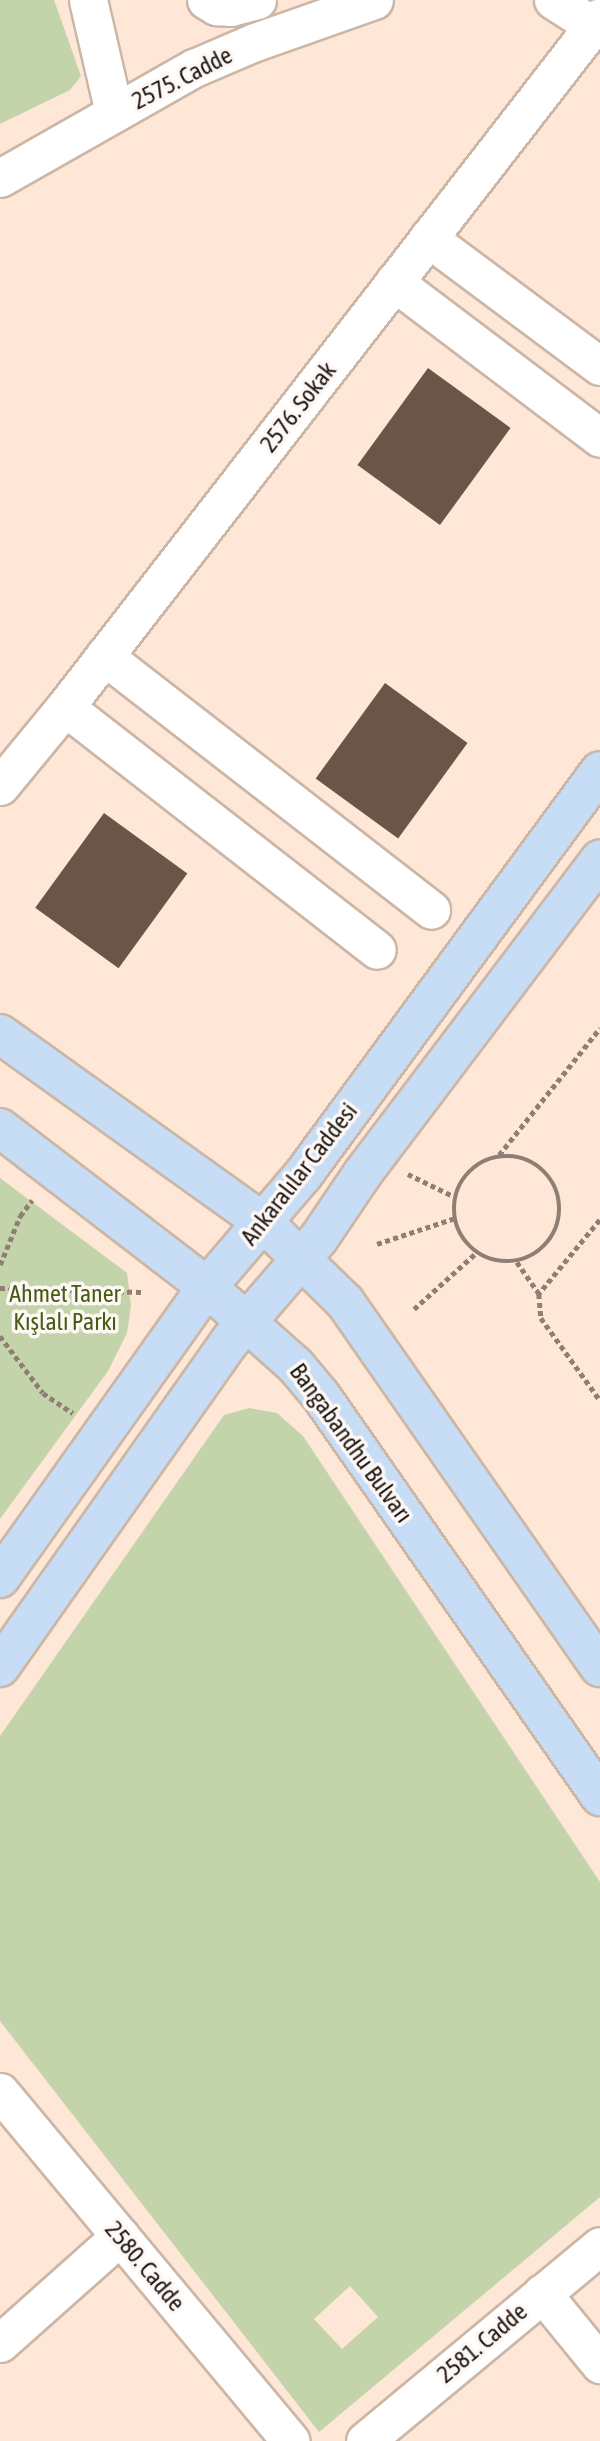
<!DOCTYPE html>
<html>
<head>
<meta charset="utf-8">
<style>
	body { margin:0 }
	#map { position:relative; width:600px; height:2441px; overflow:hidden; background:#fee7d7; font-family:"Asap Condensed",sans-serif }
	div>[style] { position:absolute }
	.green>* { inset:0; background:#c4d4aa }
	.building>* { inset:0; background:#6a5649; transform-origin:0 0 }
	.path>* { height:4.5px; margin-top:-2.25px; transform-origin:0; background:repeating-linear-gradient(90deg,#8e7e73 0 5px,transparent 0 8.5px) }
	.path>.ring { margin:-2.25px; padding:0; box-sizing:content-box; background:none; border:4.5px solid #8e7e73; border-radius:50% }
	.roads { filter:drop-shadow(2px 0 #ccb6a6) drop-shadow(-2px 0 #ccb6a6) drop-shadow(0 2px #ccb6a6) drop-shadow(0 -2px #ccb6a6) }
	.minor>* { height:37px; margin:-18.5px; padding:0 18.5px; transform-origin:18.5px; border-radius:18.5px; background:#fff }
	.major>* { height:38px; margin:-19px; padding:0 19px; transform-origin:19px; border-radius:19px; background:#c7dcf5 }
	span { translate:-50% -50%; white-space:nowrap; text-align:center; line-height:1.15; -webkit-text-stroke:7px #fdf8f5; paint-order:stroke }
	.street-label { font-size:24px; color:#1e1610 }
	.park-label { font-size:24px; color:#475c13 }
</style>
</head>
<body>
<div id="map">
	<div class="green">
		<div style="clip-path:polygon(0 0,54px 0,81px 76px,70px 90px,0 124px)"></div>
		<div style="clip-path:polygon(0 1178px,127px 1273px,131px 1306px,127px 1333px,108px 1371px,0 1519px)"></div>
		<div style="clip-path:polygon(evenodd,249px 1408px,277px 1413px,303px 1436px,600px 1882px,600px 2197px,319px 2432px,0 2021px,0 1736px,224px 1415px,249px 1408px,350px 2286px,378px 2317px,342px 2349px,314px 2319px,350px 2286px)"></div>
	</div>
	<div class="building">
		<div style="left:428px;top:368px;width:102px;height:120px;rotate:36deg"></div>
		<div style="left:385px;top:683px;width:102px;height:118px;rotate:36deg"></div>
		<div style="left:104px;top:813px;width:103px;height:117px;rotate:36deg"></div>
	</div>
	<div class="path">
		<div style="left:499px;top:1155px;width:162px;rotate:-51.5deg"></div>
		<div class="ring" style="left:454px;top:1156px;width:101.5px;height:101.5px"></div>
		<div style="left:408px;top:1174px;width:52px;rotate:26.1deg"></div>
		<div style="left:600px;top:1220px;width:96px;rotate:129.5deg"></div>
		<div style="left:539px;top:1294px;width:24px;rotate:85deg"></div>
		<div style="left:541px;top:1318px;width:101px;rotate:54.3deg"></div>
		<div style="left:377px;top:1244px;width:82px;rotate:-18.4deg"></div>
		<div style="left:517px;top:1262px;width:39px;rotate:55deg"></div>
		<div style="left:0;top:1265px;width:53px;rotate:-67.8deg"></div>
		<div style="left:20px;top:1216px;width:20px;rotate:-53deg"></div>
		<div style="left:0;top:1288px;width:141px;rotate:1.6deg"></div>
		<div style="left:414px;top:1309px;width:84px;rotate:-42.1deg"></div>
		<div style="left:0;top:1336px;width:71px;rotate:53deg"></div>
		<div style="left:43px;top:1393px;width:36px;rotate:34deg"></div>
	</div>
	<div class="roads">
		<div class="minor">
			<div style="left:88px;top:0;width:116px;rotate:77deg"></div>
			<div style="left:206px;top:0;width:12px;rotate:31deg"></div>
			<div style="left:216px;top:6px;width:15px;rotate:4deg"></div>
			<div style="left:231px;top:7px;width:27px;rotate:-15deg"></div>
			<div style="left:553px;top:0;width:56px;rotate:32.6deg"></div>
			<div style="left:0;top:178px;width:223px;rotate:-29.6deg"></div>
			<div style="left:194px;top:68px;width:66px;rotate:-23.1deg"></div>
			<div style="left:255px;top:42px;width:126px;rotate:-19.4deg"></div>
			<div style="left:428px;top:238px;width:214px;rotate:36.7deg"></div>
			<div style="left:394px;top:282px;width:258px;rotate:37.1deg"></div>
			<div style="left:104px;top:656px;width:414px;rotate:37.8deg"></div>
			<div style="left:65px;top:707px;width:395px;rotate:37.9deg"></div>
			<div style="left:0;top:786px;width:102px;rotate:-50.6deg"></div>
			<div style="left:65px;top:707px;width:873px;rotate:-52.21deg"></div>
			<div style="left:0;top:2092px;width:454px;rotate:50.2deg"></div>
			<div style="left:542px;top:2293px;width:92px;rotate:50.8deg"></div>
			<div style="left:0;top:2343px;width:161px;rotate:-41.7deg"></div>
			<div style="left:365px;top:2441px;width:305px;rotate:-39.7deg"></div>
		</div>
		<div class="major">
			<div style="left:0;top:1034px;width:325px;rotate:35.6deg"></div>
			<div style="left:264px;top:1223px;width:113px;rotate:44.3deg"></div>
			<div style="left:345px;top:1302px;width:445px;rotate:55.1deg"></div>
			<div style="left:0;top:1128px;width:261px;rotate:37.5deg"></div>
			<div style="left:207px;top:1287px;width:118px;rotate:41.6deg"></div>
			<div style="left:295px;top:1365px;width:40px;rotate:50deg"></div>
			<div style="left:321px;top:1396px;width:488px;rotate:55.1deg"></div>
			<div style="left:0;top:1578px;width:357px;rotate:-54.6deg"></div>
			<div style="left:207px;top:1287px;width:148px;rotate:-49.4deg"></div>
			<div style="left:303px;top:1175px;width:501px;rotate:-53.68deg"></div>
			<div style="left:0;top:1667px;width:400px;rotate:-54.8deg"></div>
			<div style="left:231px;top:1340px;width:135px;rotate:-49.2deg"></div>
			<div style="left:319px;top:1238px;width:78px;rotate:-55.9deg"></div>
			<div style="left:363px;top:1173px;width:393px;rotate:-52.9deg"></div>
		</div>
	</div>
	<div class="street-label">
		<span style="left:182px;top:78px;rotate:-27deg">2575. Cadde</span>
		<span style="left:298px;top:407px;rotate:-52deg">2576. Sokak</span>
		<span style="left:299px;top:1174px;rotate:-52deg">Ankaralılar Caddesi</span>
		<span style="left:351px;top:1443px;rotate:54deg">Bangabandhu Bulvarı</span>
		<span style="left:145px;top:2266px;rotate:50deg">2580. Cadde</span>
		<span style="left:482px;top:2343px;rotate:-40deg">2581. Cadde</span>
	</div>
	<div class="park-label">
		<span style="left:65px;top:1308px">Ahmet Taner<br>Kışlalı Parkı</span>
	</div>
</div>
</body>
</html>
